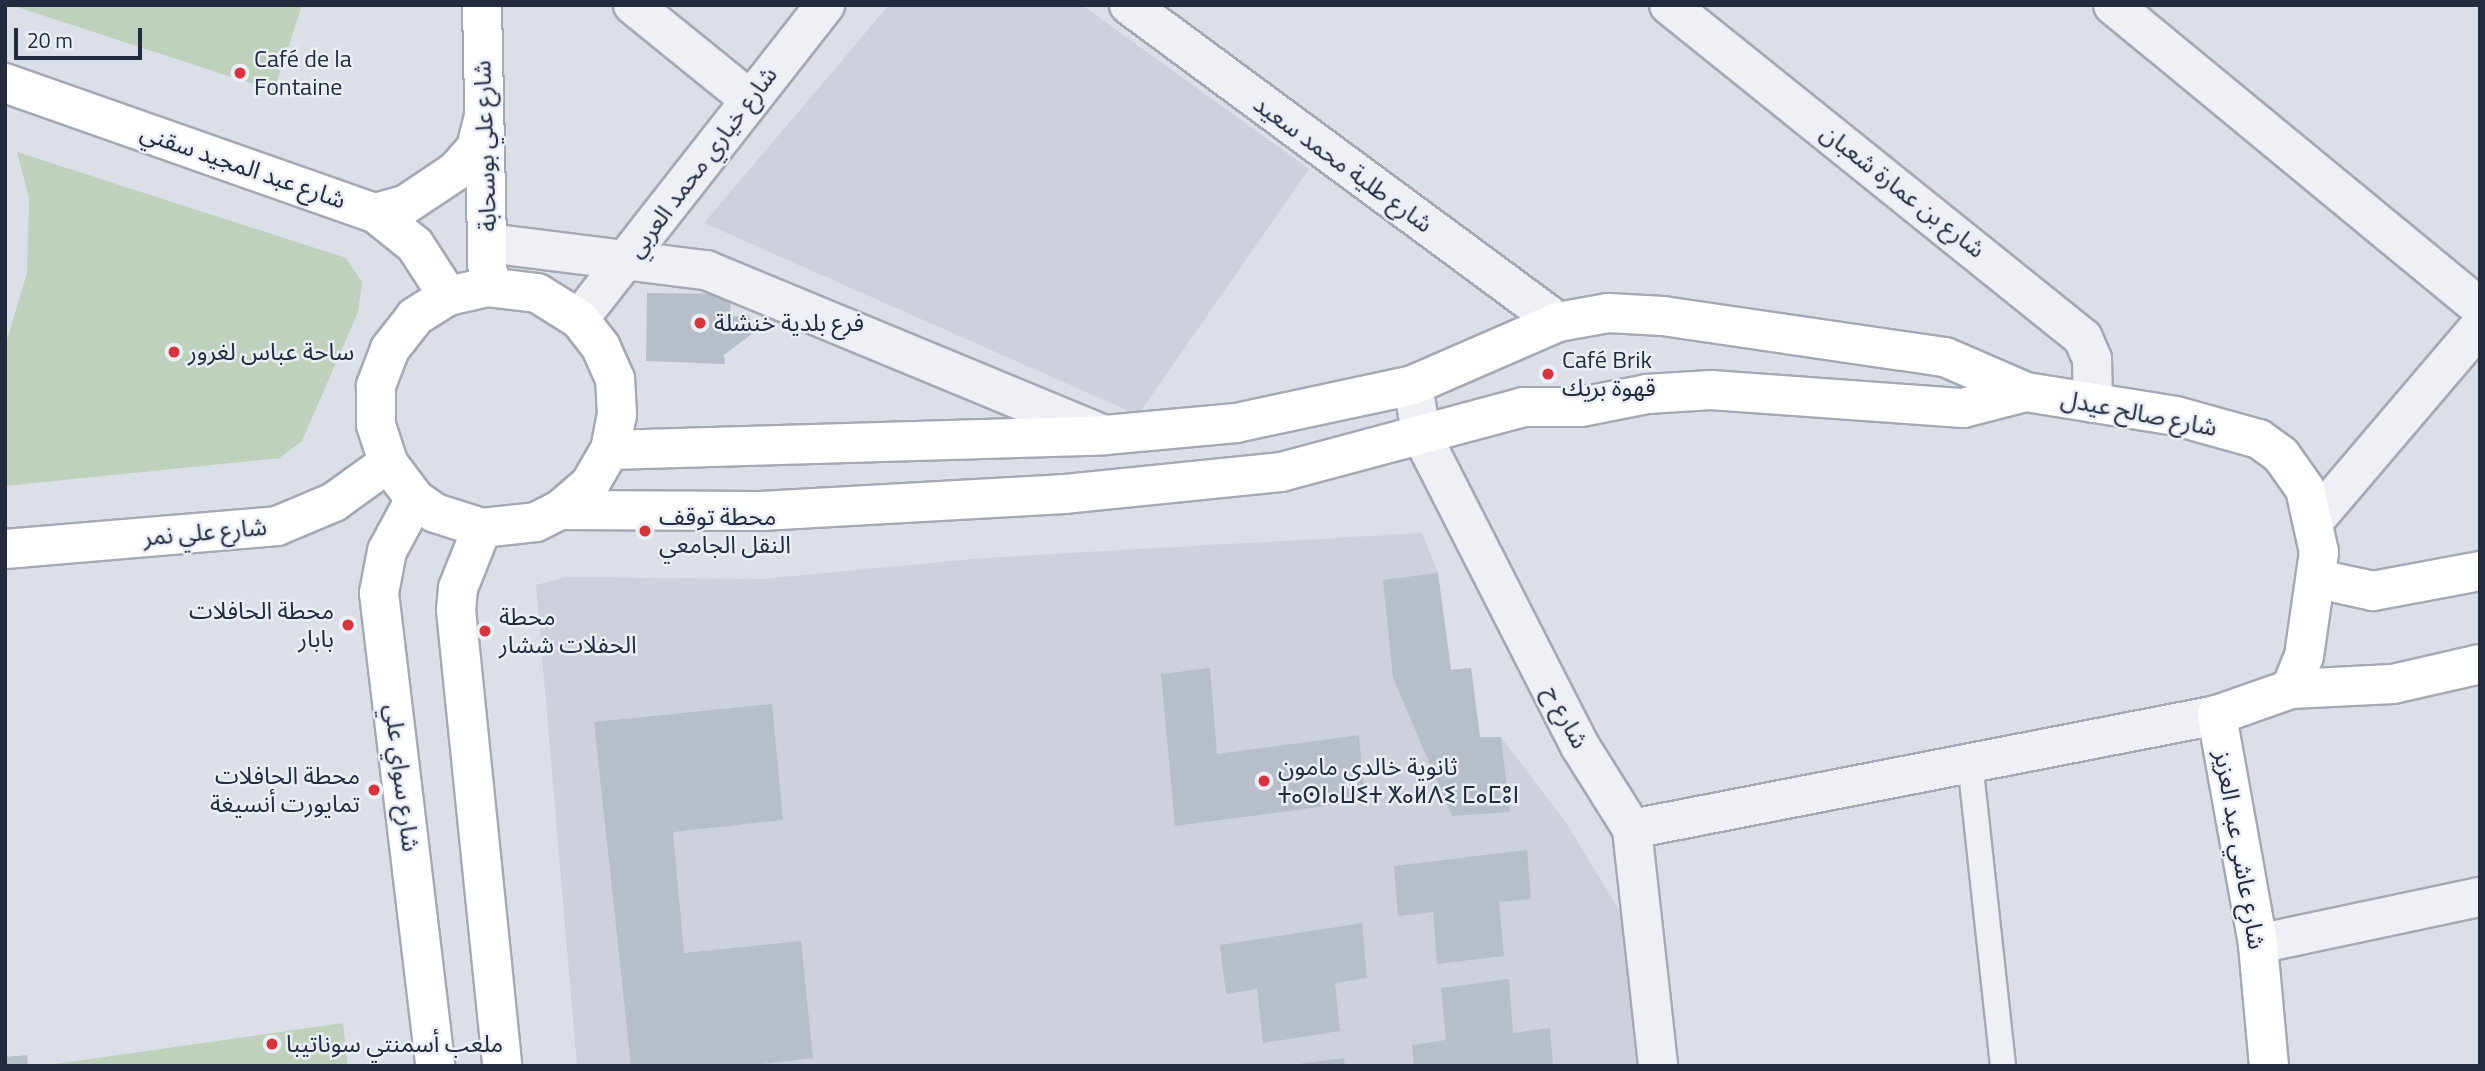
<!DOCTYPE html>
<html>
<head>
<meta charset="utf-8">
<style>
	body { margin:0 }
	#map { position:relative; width:2485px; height:1071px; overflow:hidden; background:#dbdfe7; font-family:"Titillium Web","Noto Sans Arabic","Noto Sans Tifinagh",sans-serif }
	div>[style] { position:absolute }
	.built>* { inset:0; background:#cdd1dc }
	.green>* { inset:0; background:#bfd1bc }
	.building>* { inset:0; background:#b8bdca }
	.roads { filter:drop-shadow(2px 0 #a4a9b4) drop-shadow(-2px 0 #a4a9b4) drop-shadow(0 2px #a4a9b4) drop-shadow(0 -2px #a4a9b4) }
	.service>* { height:24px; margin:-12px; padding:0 12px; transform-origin:12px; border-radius:12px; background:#eef0f5 }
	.minor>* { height:38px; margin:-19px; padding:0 19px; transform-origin:19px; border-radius:19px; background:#eef0f5 }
	.secondary>* { height:38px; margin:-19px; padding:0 19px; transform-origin:19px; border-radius:19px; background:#fff }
	.primary>* { height:38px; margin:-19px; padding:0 19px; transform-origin:19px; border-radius:19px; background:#fff }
	.dots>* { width:19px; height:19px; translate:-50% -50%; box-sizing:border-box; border:4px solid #eaeef5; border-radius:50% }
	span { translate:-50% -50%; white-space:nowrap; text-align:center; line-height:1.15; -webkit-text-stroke:5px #eaeef5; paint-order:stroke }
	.poi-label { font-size:24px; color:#242b3e }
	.left { translate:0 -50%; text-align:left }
	.right { translate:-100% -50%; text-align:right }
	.street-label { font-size:24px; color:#242b3e }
	.frame { position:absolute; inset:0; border:7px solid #242b3e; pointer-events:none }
	.scale { position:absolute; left:14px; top:28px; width:128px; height:32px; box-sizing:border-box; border:4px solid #242b3e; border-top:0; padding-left:9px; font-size:21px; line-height:24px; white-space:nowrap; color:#242b3e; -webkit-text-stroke:5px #eaeef5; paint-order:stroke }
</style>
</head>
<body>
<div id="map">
	<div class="built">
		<div style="clip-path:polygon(889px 5px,1082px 5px,1309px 169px,1138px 415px,704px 223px)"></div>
		<div style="clip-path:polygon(1422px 533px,1438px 573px,1451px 670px,1471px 668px,1480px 737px,1501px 737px,1567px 824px,1622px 915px,1640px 1066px,577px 1066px,536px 585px,566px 577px,762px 579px,983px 558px)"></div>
	</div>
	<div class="green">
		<div style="clip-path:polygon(11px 5px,302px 5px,274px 91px)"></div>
		<div style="clip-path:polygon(17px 152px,346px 258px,362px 282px,358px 312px,302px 441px,280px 458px,5px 486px,5px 346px,27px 273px,29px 198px)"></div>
		<div style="clip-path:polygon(343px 1023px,348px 1066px,55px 1066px,55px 1064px)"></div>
	</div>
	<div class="building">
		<div style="clip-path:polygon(647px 293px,731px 294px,730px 317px,748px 315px,757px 330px,724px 355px,725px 364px,646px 361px)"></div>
		<div style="clip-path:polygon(1438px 573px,1451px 670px,1471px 668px,1480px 737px,1501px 737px,1510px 812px,1452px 816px,1393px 678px,1383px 580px)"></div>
		<div style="clip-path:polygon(1210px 668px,1217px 754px,1359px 735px,1365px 801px,1175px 826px,1161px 674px)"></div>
		<div style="clip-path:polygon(772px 704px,783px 820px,673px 832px,684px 953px,801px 941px,813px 1058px,744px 1066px,631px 1066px,594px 722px)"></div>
		<div style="clip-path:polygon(1527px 850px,1531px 899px,1499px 902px,1504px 956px,1437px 964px,1433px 912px,1398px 916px,1394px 866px)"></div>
		<div style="clip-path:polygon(1362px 923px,1367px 978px,1335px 983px,1340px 1031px,1263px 1043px,1257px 989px,1226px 994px,1220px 945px)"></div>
		<div style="clip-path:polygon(1509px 979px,1513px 1033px,1550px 1028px,1553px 1066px,1414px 1066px,1412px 1045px,1446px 1040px,1441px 988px)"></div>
		<div style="clip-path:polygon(27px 1055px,28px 1066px,5px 1066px,5px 1057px)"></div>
		<div style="clip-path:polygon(1344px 1058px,1345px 1066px,1298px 1066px,1298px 1064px)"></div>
	</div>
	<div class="roads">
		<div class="service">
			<div style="left:1970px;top:762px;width:306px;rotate:83.8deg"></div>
		</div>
		<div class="minor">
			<div style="left:633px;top:5px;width:149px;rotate:39deg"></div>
			<div style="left:1129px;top:5px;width:533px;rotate:36.46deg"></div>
			<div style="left:1669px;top:5px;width:531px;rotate:38.81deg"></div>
			<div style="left:2083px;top:338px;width:23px;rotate:67deg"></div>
			<div style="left:2092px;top:359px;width:44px;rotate:88.7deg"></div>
			<div style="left:2113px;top:5px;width:475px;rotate:39.5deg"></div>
			<div style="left:488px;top:243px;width:220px;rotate:7.1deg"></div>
			<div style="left:706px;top:270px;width:432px;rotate:22.5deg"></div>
			<div style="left:579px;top:319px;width:399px;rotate:-51.9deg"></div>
			<div style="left:1413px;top:385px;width:50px;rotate:80.7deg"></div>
			<div style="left:1421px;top:434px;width:350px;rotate:63deg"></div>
			<div style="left:1580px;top:746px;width:98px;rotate:57.9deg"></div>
			<div style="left:1632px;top:829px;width:238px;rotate:83.7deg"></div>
			<div style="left:2314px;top:521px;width:256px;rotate:-49.6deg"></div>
			<div style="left:1632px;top:829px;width:596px;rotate:-11.03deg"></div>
			<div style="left:2258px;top:944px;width:227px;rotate:-12deg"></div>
		</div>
		<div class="secondary">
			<div style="left:482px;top:5px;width:282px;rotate:88.8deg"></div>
			<div style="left:415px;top:499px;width:59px;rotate:118.3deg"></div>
			<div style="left:387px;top:551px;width:43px;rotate:100.8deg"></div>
			<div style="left:379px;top:593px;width:476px;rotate:83.2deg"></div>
			<div style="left:482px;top:528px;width:65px;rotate:111.8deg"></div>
			<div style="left:458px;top:588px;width:22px;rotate:95deg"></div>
			<div style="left:456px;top:610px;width:458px;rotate:84.2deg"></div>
			<div style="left:2269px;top:1066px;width:122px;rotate:-95.2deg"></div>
			<div style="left:2258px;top:944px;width:233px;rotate:-100.2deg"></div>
			<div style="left:2217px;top:715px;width:78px;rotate:-19.4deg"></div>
		</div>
		<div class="primary">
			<div style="left:5px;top:83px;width:392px;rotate:19.4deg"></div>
			<div style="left:375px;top:213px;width:51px;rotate:38.7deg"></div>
			<div style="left:415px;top:245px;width:61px;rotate:57.1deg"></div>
			<div style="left:375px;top:213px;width:31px;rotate:-15deg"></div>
			<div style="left:405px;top:205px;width:61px;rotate:-33.7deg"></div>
			<div style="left:456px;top:171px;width:30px;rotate:-49deg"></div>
			<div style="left:476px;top:148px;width:29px;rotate:-76deg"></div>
			<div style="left:610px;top:450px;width:495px;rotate:-1.7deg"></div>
			<div style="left:1105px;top:435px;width:132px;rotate:-5.2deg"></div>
			<div style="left:1236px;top:423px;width:181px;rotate:-12.1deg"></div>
			<div style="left:1413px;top:385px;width:158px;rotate:-23.5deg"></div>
			<div style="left:1558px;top:322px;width:51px;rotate:-10.2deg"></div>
			<div style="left:1608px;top:313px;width:55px;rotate:3.1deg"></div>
			<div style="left:1663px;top:316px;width:285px;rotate:8.3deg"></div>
			<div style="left:1945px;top:357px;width:88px;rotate:23.4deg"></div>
			<div style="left:2026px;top:392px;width:152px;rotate:9.1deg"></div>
			<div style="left:2176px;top:416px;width:86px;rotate:15.5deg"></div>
			<div style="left:2259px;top:439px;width:27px;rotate:36deg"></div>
			<div style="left:2281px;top:455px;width:42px;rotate:54.8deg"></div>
			<div style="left:2305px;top:489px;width:65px;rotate:77.5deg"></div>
			<div style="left:2319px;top:552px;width:105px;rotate:98.2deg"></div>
			<div style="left:2304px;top:656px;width:35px;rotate:112deg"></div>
			<div style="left:2291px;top:689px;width:102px;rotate:-2.8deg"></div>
			<div style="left:2393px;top:684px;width:89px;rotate:-12.9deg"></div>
			<div style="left:560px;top:510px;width:40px;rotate:-41deg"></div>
			<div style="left:590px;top:484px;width:39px;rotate:-60deg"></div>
			<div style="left:610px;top:450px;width:36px;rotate:-79deg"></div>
			<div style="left:617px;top:415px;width:36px;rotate:-93deg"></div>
			<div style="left:615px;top:379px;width:35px;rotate:-114deg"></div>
			<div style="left:601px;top:347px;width:36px;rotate:-128deg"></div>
			<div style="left:579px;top:319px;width:49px;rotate:-148.2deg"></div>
			<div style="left:537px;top:293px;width:49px;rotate:-173deg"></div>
			<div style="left:488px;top:287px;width:41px;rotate:167.3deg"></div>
			<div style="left:448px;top:296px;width:39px;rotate:148deg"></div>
			<div style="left:415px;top:317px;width:41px;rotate:128deg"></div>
			<div style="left:390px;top:349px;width:40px;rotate:111deg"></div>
			<div style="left:376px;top:386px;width:39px;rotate:90deg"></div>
			<div style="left:376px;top:425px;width:40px;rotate:72deg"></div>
			<div style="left:388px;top:463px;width:45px;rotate:53.1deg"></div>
			<div style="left:415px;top:499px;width:24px;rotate:35deg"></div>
			<div style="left:435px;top:513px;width:49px;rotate:17.7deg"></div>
			<div style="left:482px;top:528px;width:54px;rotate:-6.3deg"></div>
			<div style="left:536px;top:522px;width:27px;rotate:-27deg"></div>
			<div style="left:560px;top:510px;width:201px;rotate:0.3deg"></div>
			<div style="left:761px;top:511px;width:304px;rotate:-3.2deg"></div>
			<div style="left:1065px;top:494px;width:217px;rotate:-5.8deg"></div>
			<div style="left:1281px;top:472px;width:251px;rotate:-15deg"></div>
			<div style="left:1523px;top:407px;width:58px"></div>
			<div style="left:1581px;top:407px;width:67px;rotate:-11.1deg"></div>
			<div style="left:1647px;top:394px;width:64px;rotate:-3.6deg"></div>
			<div style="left:1711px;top:390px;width:253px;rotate:4.1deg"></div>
			<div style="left:1963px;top:408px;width:65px;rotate:-14.3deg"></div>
			<div style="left:5px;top:549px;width:273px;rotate:-4.8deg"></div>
			<div style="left:277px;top:526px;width:62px;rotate:-22.8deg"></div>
			<div style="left:334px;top:502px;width:67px;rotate:-35.8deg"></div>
			<div style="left:2318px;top:579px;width:56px;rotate:12.3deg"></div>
			<div style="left:2373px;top:591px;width:109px;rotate:-10.6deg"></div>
		</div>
	</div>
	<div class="dots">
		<div style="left:240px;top:73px;background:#d7353d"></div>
		<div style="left:700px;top:323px;background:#d7353d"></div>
		<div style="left:174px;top:352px;background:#d7353d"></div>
		<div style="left:1548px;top:374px;background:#d7353d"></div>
		<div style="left:645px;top:531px;background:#d7353d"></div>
		<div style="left:348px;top:625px;background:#d7353d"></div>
		<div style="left:485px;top:631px;background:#d7353d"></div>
		<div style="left:1264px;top:781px;background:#d7353d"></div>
		<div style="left:374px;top:790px;background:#d7353d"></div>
		<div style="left:272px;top:1044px;background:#d7353d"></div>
	</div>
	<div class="poi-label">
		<span class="left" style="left:254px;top:73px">Café de la<br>Fontaine</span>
		<span class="left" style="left:714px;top:323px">فرع بلدية خنشلة</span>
		<span class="left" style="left:188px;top:352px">ساحة عباس لغرور</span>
		<span class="left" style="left:1562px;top:374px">Café Brik<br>قهوة بريك</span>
		<span class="left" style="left:659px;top:531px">محطة توقف<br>النقل الجامعي</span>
		<span class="right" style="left:334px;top:625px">محطة الحافلات<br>بابار</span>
		<span class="left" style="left:499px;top:631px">محطة<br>الحفلات ششار</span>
		<span class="left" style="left:1278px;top:781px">ثانوية خالدي مامون<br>ⵜⴰⵙⵏⴰⵡⵉⵜ ⵅⴰⵍⴷⵉ ⵎⴰⵎⵓⵏ</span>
		<span class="right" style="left:360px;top:790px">محطة الحافلات<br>تمايورت أنسيغة</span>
		<span class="left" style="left:286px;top:1044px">ملعب أسمنتي سوناتيبا</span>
	</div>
	<div class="street-label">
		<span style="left:485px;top:146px;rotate:-92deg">شارع علي بوسحابة</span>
		<span style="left:702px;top:162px;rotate:-53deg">شارع خياري محمد العربي</span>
		<span style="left:1343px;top:164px;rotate:36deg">شارع طلية محمد سعيد</span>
		<span style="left:243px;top:166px;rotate:19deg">شارع عبد المجيد سقني</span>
		<span style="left:1903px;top:191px;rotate:38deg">شارع بن عمارة شعبان</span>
		<span style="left:2139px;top:413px;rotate:11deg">شارع صالح عيدل</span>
		<span style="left:205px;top:532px;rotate:-5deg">شارع علي نمر</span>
		<span style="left:1566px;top:717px;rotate:62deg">شارع ح</span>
		<span style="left:402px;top:778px;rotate:83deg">شارع سواي علي</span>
		<span style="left:2240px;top:850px;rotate:80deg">شارع عاشي عبد العزيز</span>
	</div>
	<div class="frame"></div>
	<div class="scale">20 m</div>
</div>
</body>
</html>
